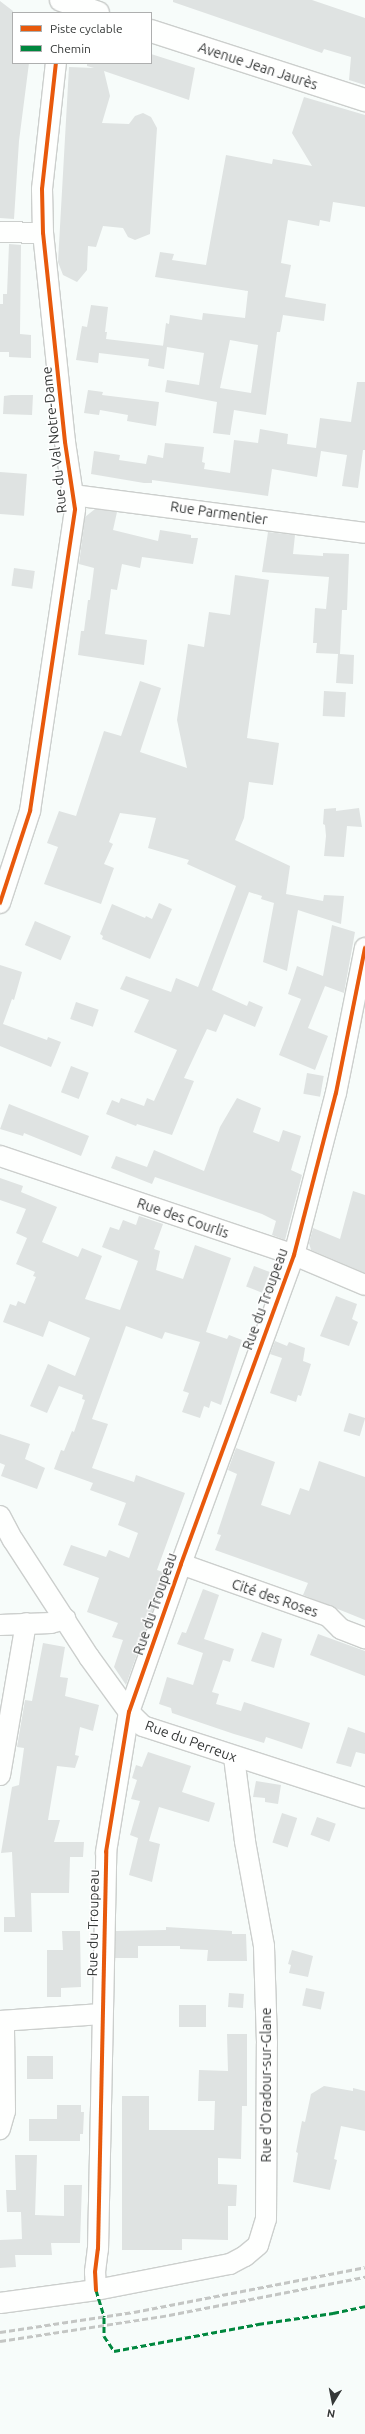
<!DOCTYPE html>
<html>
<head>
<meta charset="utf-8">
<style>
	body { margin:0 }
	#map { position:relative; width:365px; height:2434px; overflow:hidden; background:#f7fcfa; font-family:Ubuntu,sans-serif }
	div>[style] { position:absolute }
	.building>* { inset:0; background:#dfe3e2; transform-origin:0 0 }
	.roads { filter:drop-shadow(1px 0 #cccfcd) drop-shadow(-1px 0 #cccfcd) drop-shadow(0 1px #cccfcd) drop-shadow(0 -1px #cccfcd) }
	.minor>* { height:20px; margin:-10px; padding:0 10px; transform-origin:10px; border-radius:10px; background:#fefffe }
	.secondary>* { height:22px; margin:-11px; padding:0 11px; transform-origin:11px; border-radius:11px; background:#fefffe }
	.rail>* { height:3px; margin-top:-1.5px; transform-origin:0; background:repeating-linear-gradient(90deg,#c4c6c4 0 6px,transparent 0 9px) }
	.quiet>* { height:3px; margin-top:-1.5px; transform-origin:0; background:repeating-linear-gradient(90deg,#00873e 0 6px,transparent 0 9px) }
	.cycleway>* { height:4px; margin:-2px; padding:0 2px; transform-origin:2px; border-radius:2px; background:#e8590c }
	span { translate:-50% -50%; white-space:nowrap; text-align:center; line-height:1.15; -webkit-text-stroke:3px #fff; paint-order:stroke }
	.street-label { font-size:14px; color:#353837 }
	.legend { position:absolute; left:12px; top:12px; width:140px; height:52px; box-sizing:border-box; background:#fff; border:1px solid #aeafaf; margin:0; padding:5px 7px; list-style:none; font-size:12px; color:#353837 }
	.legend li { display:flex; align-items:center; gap:8px; height:20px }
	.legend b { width:20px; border:1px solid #aeafaf }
	.north { position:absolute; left:313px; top:2382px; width:40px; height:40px; -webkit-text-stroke:3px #fff; paint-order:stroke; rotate:190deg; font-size:11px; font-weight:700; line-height:16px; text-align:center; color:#353837 }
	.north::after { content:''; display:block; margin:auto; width:14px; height:18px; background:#353837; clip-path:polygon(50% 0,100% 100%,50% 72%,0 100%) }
</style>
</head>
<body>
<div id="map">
	<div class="building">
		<div style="clip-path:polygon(173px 0,312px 0,365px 18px,365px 85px,349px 80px,351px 57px,324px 49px,322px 53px,173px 2px)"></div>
		<div style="clip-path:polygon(0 1px,13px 11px,13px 63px,29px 63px,19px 141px,14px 219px,0 218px)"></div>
		<div style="clip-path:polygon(151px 54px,195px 68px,189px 100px,104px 71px,110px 96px,102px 123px,129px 124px,135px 116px,143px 113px,151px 117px,157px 128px,150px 234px,135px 240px,128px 237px,123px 228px,103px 226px,96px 247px,88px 246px,87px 270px,77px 282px,63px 275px,58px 262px,69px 67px,94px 68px,87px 66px,87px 63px,151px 63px)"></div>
		<div style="clip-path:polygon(evenodd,304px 97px,365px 115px,365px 207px,333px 202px,330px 222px,320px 220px,319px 226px,288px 220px,281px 263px,291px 265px,285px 297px,326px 304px,324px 321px,283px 315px,280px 332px,277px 332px,266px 415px,234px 410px,230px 435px,213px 433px,217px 402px,165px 392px,167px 380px,199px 385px,204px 353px,167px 347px,164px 369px,148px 366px,149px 359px,99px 353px,98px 363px,76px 360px,82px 326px,87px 327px,91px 305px,108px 307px,105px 332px,107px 332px,106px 339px,165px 346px,163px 346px,166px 323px,169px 324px,170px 315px,202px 320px,203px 313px,245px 318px,248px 291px,155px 277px,160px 252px,174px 254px,172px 260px,206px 265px,226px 155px,272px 164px,273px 159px,312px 166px,292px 133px,304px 97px,230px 340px,258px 345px,251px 393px,220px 388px,230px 340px)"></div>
		<div style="clip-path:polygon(9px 244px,21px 245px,20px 334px,31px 335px,31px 358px,9px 357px,9px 352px,0 352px,0 304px,3px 304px,3px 294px,7px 294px)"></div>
		<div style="clip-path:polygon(357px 382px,365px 382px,365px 450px,363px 450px,358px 488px,342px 486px,347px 455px,321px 451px,317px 477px,272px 469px,268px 496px,152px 480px,152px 483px,144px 483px,91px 474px,94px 451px,120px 455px,119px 460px,146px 464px,148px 455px,163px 458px,165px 443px,204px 447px,202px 462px,205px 463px,204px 469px,230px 473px,234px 440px,258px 443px,260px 429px,288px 434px,287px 444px,316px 448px,320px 418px,351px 422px)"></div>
		<div style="clip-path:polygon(88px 390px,103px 392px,102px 395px,159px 402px,156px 426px,127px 421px,128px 415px,100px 410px,99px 415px,84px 413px)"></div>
		<div style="clip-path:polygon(11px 395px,33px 395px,32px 415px,3px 414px,4px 396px)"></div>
		<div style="left:0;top:472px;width:27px;height:42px;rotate:4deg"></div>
		<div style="clip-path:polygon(95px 509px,117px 512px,113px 530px,158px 541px,160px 530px,191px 535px,191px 538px,198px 538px,193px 564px,142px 557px,140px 568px,122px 564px,117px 590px,111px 589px,105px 634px,147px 640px,144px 665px,78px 655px,81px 631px,84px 631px,88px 600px,90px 600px,94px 568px,79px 564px,85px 517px)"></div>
		<div style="clip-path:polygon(268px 532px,295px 535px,293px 554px,323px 556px,323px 553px,349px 554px,347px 610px,342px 610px,340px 654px,354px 655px,353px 684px,336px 683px,338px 654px,316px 653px,317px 643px,313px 643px,315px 608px,326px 609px,329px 577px,262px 572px)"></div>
		<div style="left:14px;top:568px;width:21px;height:18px;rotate:8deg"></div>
		<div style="clip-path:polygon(235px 575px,269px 580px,247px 738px,279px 743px,273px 785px,249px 782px,244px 818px,235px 840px,290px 866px,286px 894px,323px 901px,324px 895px,344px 896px,341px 924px,298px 910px,287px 971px,263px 962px,274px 903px,261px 899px,262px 896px,249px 892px,212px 990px,247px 1006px,249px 1001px,263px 1007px,255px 1027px,224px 1014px,216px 1032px,207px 1029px,184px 1078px,194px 1081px,172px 1135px,137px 1124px,136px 1126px,106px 1114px,112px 1100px,119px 1103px,121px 1098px,144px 1106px,147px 1098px,154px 1101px,177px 1050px,134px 1032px,149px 1000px,120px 989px,126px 976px,171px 992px,176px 978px,198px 987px,236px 886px,187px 864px,189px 860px,148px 848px,156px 818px,120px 813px,109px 842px,113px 844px,104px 864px,114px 868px,101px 904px,44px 884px,58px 847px,47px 843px,59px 811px,76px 816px,104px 731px,121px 736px,140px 681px,161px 688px,140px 752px,187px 768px,177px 720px,188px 644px,204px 647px,209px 612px,230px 615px)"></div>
		<div style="left:324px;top:691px;width:22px;height:25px;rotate:3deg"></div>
		<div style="clip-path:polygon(336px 808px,336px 811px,359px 808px,362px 827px,347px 826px,344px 857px,324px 856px,326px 836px,325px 825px,323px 824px,324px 809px)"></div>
		<div style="clip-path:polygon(159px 903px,172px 909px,150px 959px,102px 939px,103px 936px,100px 934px,112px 904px,145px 918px,146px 916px,152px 919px)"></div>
		<div style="left:35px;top:921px;width:39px;height:26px;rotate:23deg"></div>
		<div style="clip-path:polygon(332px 925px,355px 932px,344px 993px,325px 986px,308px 1028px,328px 1036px,315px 1070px,279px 1055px,301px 999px,288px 994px,297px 966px,323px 976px)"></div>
		<div style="clip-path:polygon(0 965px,22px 972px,14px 1000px,12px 999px,3px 1024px,47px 1040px,48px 1037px,61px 1042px,51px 1067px,0 1046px)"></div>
		<div style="left:76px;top:1002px;width:24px;height:18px;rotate:19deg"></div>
		<div style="left:71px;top:1066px;width:19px;height:28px;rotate:21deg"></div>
		<div style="left:307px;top:1073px;width:17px;height:21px;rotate:10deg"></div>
		<div style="clip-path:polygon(237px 1098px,261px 1108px,253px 1132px,279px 1142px,283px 1130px,301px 1136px,291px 1170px,302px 1175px,285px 1240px,272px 1235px,276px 1221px,262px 1214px,155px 1177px,152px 1184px,111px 1168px,116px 1156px,147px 1167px,154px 1150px,204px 1171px,220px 1127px)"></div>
		<div style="clip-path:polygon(9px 1104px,89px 1136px,81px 1156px,24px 1133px,23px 1136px,0 1129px)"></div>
		<div style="clip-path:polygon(0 1178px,23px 1186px,21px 1192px,57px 1207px,42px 1242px,78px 1257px,82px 1248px,102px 1256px,85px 1299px,120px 1310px,138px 1261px,102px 1247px,110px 1227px,119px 1230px,123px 1220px,136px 1225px,139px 1216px,163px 1224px,154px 1249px,160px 1251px,156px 1270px,183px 1279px,195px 1245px,231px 1258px,206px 1332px,227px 1339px,229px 1335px,242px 1340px,221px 1405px,211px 1401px,209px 1408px,204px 1406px,200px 1418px,182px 1412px,189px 1393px,183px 1391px,200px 1342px,165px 1332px,162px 1339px,126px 1326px,92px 1419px,108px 1424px,92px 1468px,134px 1482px,136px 1475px,185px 1493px,157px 1570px,166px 1573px,126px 1685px,114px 1667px,123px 1640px,112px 1637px,118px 1623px,87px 1612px,99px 1578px,63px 1565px,71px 1545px,106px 1557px,109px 1550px,129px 1558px,138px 1533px,118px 1525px,126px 1503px,90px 1490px,93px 1483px,54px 1469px,61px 1450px,64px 1451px,72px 1431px,74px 1432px,85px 1400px,82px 1399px,83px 1395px,59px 1386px,47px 1413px,30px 1406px,48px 1364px,75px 1376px,90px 1338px,49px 1321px,43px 1337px,3px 1322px,10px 1304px,16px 1306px,18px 1301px,25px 1304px,36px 1277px,33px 1276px,35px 1272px,16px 1264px,27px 1238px,16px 1233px,26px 1209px,0 1200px)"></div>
		<div style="clip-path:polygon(353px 1191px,365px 1195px,365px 1273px,311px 1250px,309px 1243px,313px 1228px,340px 1239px)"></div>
		<div style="left:254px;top:1266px;width:17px;height:22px;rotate:21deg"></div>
		<div style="clip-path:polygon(336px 1296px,357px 1304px,352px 1319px,358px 1322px,349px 1346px,320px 1336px)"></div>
		<div style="clip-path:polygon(275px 1341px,287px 1346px,289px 1342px,305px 1348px,303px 1361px,311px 1364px,301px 1396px,298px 1395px,296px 1402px,270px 1393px,282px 1358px,270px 1354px)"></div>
		<div style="left:349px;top:1413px;width:17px;height:19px;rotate:17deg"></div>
		<div style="clip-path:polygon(0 1434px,30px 1444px,25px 1459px,45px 1468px,37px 1489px,1px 1476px,5px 1465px,0 1463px)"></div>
		<div style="clip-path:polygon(236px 1448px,275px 1462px,261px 1505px,290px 1515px,300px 1488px,309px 1491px,319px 1461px,365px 1477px,365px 1620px,303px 1595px,308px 1583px,215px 1550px,221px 1535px,217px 1534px,237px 1474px,228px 1470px)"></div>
		<div style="clip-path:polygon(203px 1589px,219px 1595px,204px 1639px,234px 1649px,230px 1662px,223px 1660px,212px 1692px,219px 1694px,216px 1704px,241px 1711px,244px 1702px,310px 1723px,302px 1749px,266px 1737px,264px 1743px,234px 1734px,172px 1713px,171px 1708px,159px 1704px,167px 1677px,193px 1685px,203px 1653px,177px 1644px,182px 1632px,186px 1633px)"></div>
		<div style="clip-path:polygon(262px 1632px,282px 1639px,274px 1668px,251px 1661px)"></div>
		<div style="clip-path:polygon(318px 1634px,365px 1651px,365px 1676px,310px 1655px)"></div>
		<div style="clip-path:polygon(43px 1643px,65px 1647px,60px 1677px,68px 1678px,65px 1696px,99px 1705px,93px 1731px,80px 1727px,75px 1755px,79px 1756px,75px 1768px,57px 1766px,48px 1820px,60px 1820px,54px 1842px,84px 1842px,83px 1857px,70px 1857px,69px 1893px,31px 1893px,32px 1932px,4px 1932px,4px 1917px,15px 1917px,12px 1852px,1px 1853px,12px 1787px,19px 1785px,24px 1748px,17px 1747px,25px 1700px,32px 1701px)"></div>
		<div style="clip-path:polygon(348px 1727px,365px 1733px,365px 1754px,356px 1752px,351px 1767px,336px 1763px)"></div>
		<div style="clip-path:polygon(148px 1752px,191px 1766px,182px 1792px,215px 1803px,209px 1822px,159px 1807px,149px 1841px,160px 1844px,152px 1882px,129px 1875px,138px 1838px,130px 1835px,140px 1801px,131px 1799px,137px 1780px,132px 1778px,136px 1765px,142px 1767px)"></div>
		<div style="clip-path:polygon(256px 1781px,281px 1785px,278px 1804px,265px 1802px,265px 1798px,253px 1797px)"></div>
		<div style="left:282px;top:1813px;width:16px;height:31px;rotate:18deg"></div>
		<div style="left:317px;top:1817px;width:20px;height:19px;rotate:20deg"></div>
		<div style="clip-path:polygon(166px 1927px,232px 1931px,232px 1934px,246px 1934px,247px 1961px,207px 1961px,208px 1950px,180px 1949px,180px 1946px,138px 1946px,138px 1958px,115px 1958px,116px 1931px,166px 1930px)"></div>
		<div style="clip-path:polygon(62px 1931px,80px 1931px,81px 1987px,61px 1988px,61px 1997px,47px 1997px,47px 1950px,63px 1950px)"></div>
		<div style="clip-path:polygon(292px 1950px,313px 1956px,308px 1977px,289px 1973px,291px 1965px,288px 1964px)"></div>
		<div style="left:306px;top:1988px;width:19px;height:18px;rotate:12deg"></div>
		<div style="left:229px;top:1993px;width:15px;height:14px;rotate:4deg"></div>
		<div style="left:179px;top:2005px;width:27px;height:22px"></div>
		<div style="clip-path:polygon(227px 2034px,247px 2034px,247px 2106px,242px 2106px,241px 2159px,218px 2158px,218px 2184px,237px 2185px,236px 2206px,228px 2206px,228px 2240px,182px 2239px,182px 2250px,122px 2250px,122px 2096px,149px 2096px,149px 2130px,214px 2130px,215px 2101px,198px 2101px,199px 2070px,228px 2071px)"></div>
		<div style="left:27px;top:2056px;width:26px;height:23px"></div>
		<div style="clip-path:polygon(324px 2086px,353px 2091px,353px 2088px,365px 2091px,365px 2131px,341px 2126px,334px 2159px,337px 2160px,330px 2190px,293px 2182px,298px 2153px,296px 2152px,302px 2121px,305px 2122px,311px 2094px)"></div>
		<div style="clip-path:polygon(57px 2105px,81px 2105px,81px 2112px,84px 2112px,83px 2134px,80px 2134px,80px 2141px,29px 2141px,29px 2119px,57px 2119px)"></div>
		<div style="clip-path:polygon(15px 2155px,37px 2155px,35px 2215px,64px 2216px,64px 2185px,82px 2185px,80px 2243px,51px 2243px,52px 2255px,15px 2255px,16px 2267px,0 2268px,0 2240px,22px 2239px,21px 2212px,7px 2212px,6px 2190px,16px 2190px)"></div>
	</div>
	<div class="roads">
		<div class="minor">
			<div style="left:0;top:232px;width:43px;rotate:1.3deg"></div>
			<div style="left:73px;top:495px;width:294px;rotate:7.4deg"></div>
			<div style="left:0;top:903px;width:97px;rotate:-71.9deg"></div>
			<div style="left:30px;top:811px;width:305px;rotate:-81.5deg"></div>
			<div style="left:75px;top:509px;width:68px;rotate:-98.5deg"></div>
			<div style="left:65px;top:442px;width:210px;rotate:-96deg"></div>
			<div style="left:43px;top:233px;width:44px;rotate:-91.3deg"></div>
			<div style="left:42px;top:189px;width:127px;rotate:-83.7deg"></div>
			<div style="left:0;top:1156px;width:310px;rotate:18.6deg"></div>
			<div style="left:294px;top:1255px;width:77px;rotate:22.9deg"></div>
			<div style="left:0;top:1516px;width:27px;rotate:62deg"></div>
			<div style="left:13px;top:1540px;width:140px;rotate:57deg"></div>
			<div style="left:89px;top:1657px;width:68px;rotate:54deg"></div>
			<div style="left:129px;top:1712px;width:20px;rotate:45deg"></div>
			<div style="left:143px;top:1726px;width:233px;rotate:18deg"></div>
			<div style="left:181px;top:1564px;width:156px;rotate:19.5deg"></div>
			<div style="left:328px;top:1616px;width:18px;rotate:45deg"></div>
			<div style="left:341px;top:1629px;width:26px;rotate:21deg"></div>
			<div style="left:0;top:1625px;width:51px;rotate:-2.2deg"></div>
			<div style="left:51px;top:1623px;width:15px;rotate:-16deg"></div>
			<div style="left:0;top:1775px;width:154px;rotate:-80.3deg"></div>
			<div style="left:0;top:2021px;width:102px;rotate:-3.9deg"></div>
			<div style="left:0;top:2026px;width:5px;rotate:37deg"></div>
			<div style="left:4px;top:2029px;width:82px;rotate:89.3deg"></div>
			<div style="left:5px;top:2111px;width:19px;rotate:106deg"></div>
			<div style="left:96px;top:2290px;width:18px;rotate:-93deg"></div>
			<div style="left:95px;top:2272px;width:23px;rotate:-83deg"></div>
			<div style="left:98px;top:2249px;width:397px;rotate:-88.8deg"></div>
			<div style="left:106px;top:1852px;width:142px;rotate:-80.7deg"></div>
			<div style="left:129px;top:1712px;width:157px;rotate:-70.6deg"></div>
			<div style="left:181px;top:1564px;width:329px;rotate:-69.9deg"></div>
			<div style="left:294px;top:1255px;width:167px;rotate:-75.5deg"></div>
			<div style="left:336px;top:1093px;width:148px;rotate:-78.7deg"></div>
			<div style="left:0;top:2303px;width:97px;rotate:-7.7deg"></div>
			<div style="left:96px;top:2290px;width:136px;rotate:-11deg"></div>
			<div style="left:230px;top:2264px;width:17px;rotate:-28deg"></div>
			<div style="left:245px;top:2256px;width:17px;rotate:-40deg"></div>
			<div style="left:258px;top:2245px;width:27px;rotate:-73deg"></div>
			<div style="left:266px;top:2219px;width:176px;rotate:-89.7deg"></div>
			<div style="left:267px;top:2043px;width:97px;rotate:-91.8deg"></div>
			<div style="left:264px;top:1946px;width:107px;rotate:-100.3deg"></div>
			<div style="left:245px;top:1841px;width:85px;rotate:-97.5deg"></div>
		</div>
		<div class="secondary">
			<div style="left:61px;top:0;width:39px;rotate:19deg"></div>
			<div style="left:151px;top:31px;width:225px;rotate:17.9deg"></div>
		</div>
	</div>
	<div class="rail">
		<div style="left:0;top:2332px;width:135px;rotate:-8.5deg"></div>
		<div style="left:134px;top:2312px;width:235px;rotate:-11deg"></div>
		<div style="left:0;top:2341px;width:171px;rotate:-8.7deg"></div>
		<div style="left:169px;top:2315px;width:200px;rotate:-11deg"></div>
	</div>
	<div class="quiet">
		<div style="left:96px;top:2290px;width:28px;rotate:73deg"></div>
		<div style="left:104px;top:2317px;width:19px;rotate:90deg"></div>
		<div style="left:104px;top:2336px;width:18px;rotate:56deg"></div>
		<div style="left:114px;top:2351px;width:147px;rotate:-10.6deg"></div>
		<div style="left:258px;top:2324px;width:76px;rotate:-8.3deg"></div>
		<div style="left:333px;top:2313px;width:33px;rotate:-12deg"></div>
	</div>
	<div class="cycleway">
		<div style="left:0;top:903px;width:97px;rotate:-71.9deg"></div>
		<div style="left:30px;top:811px;width:305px;rotate:-81.5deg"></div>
		<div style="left:75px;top:509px;width:68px;rotate:-98.5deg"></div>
		<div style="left:65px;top:442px;width:210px;rotate:-96deg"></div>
		<div style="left:43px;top:233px;width:44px;rotate:-91.3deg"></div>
		<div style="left:42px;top:189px;width:127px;rotate:-83.7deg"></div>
		<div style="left:96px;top:2290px;width:18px;rotate:-93deg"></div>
		<div style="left:95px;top:2272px;width:23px;rotate:-83deg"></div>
		<div style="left:98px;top:2249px;width:397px;rotate:-88.8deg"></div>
		<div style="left:106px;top:1852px;width:142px;rotate:-80.7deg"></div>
		<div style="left:129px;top:1712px;width:157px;rotate:-70.6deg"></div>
		<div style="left:181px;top:1564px;width:329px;rotate:-69.9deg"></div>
		<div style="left:294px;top:1255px;width:167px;rotate:-75.5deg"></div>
		<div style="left:336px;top:1093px;width:148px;rotate:-78.7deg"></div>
	</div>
	<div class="street-label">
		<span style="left:258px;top:66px;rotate:18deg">Avenue Jean Jaurès</span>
		<span style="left:54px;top:440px;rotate:-96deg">Rue du Val Notre-Dame</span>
		<span style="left:219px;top:513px;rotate:8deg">Rue Parmentier</span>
		<span style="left:183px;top:1218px;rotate:19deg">Rue des Courlis</span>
		<span style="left:265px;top:1299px;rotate:-70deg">Rue du Troupeau</span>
		<span style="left:275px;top:1598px;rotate:19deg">Cité des Roses</span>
		<span style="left:155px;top:1604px;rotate:-71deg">Rue du Troupeau</span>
		<span style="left:191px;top:1741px;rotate:20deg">Rue du Perreux</span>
		<span style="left:93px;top:1923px;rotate:-89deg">Rue du Troupeau</span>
		<span style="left:266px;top:2085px;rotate:-90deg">Rue d'Oradour-sur-Glane</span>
	</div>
	<ul class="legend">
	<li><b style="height:5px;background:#e8590c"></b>Piste cyclable</li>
	<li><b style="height:5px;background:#00873e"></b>Chemin</li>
	</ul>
	<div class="north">N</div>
</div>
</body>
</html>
